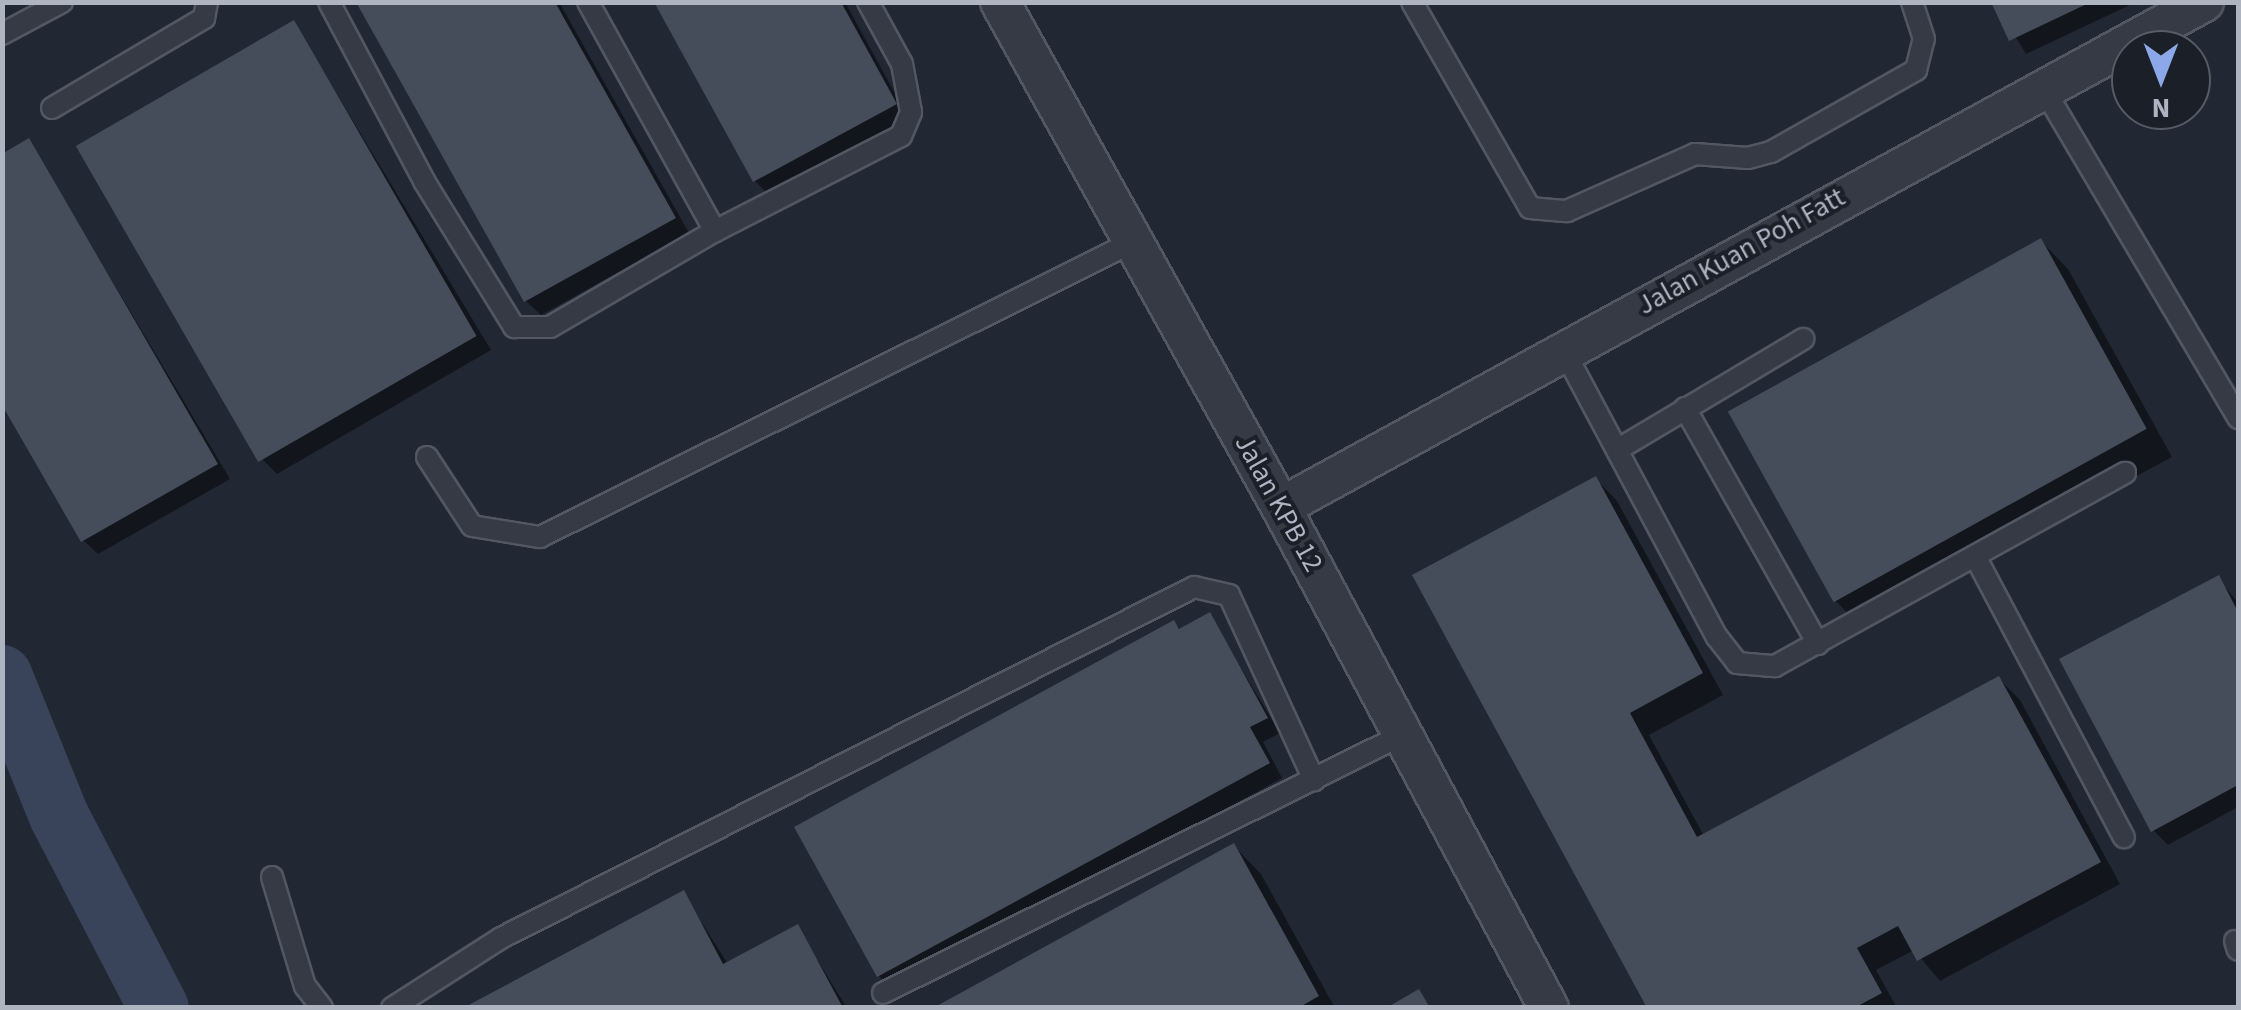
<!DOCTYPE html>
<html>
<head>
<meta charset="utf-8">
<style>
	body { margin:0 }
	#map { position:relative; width:2241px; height:1010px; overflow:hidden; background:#222833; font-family:"Source Sans 3",sans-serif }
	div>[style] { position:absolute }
	.shadow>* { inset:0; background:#0007 }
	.river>* { height:60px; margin:-30px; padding:0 30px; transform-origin:30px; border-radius:30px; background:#39445a }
	.building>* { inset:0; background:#464d5a; transform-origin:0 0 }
	.roads { filter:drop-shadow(2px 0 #525762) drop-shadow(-2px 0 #525762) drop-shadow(0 2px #525762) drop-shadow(0 -2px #525762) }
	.service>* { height:20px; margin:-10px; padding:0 10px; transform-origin:10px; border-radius:10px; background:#353a44 }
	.minor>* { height:38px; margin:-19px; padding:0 19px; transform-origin:19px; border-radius:19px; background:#353a44 }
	span { translate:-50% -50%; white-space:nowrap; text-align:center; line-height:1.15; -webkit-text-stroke:8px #1b1f28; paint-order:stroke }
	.street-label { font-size:28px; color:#afb4c1 }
	.frame { position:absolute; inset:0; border:5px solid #afb4c1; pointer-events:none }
	.north { position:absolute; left:2111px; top:30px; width:100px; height:100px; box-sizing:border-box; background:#1b1f28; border:2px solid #565b65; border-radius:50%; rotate:180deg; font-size:28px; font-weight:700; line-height:40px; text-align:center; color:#afb4c1 }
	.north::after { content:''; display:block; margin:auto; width:35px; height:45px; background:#8da8e8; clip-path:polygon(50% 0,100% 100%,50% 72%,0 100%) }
</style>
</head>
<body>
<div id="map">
	<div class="shadow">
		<div style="clip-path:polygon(358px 2px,559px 2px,689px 233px,541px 315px,526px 301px)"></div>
		<div style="clip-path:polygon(657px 2px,845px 2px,909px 119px,769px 195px,755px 181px)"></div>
		<div style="clip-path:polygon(1994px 2px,2136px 2px,2026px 54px)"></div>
		<div style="clip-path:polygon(294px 23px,491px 350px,277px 474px,263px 460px)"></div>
		<div style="clip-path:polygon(29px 141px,230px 479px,98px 554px,83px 540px)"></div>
		<div style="clip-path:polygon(2041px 241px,2068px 269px,2172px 457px,1860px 626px,1833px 598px)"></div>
		<div style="clip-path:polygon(1596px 479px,1617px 501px,1723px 695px,1649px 735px,1704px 836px,1999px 679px,2020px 700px,2120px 884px,1940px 981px,1914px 950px,1876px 970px,1897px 1008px,1650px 1008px)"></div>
		<div style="clip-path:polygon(2218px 578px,2238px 603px,2238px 807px,2168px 845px,2153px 830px)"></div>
		<div style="clip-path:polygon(1209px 616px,1280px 733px,1263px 742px,1282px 778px,893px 990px,879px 976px,1174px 623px,1182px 631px)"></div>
		<div style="clip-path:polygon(1234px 846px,1261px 874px,1335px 1008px,939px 1008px)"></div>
		<div style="clip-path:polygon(683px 893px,728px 964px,797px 927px,847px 1008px,468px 1008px)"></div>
	</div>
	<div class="river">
		<div style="left:2px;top:675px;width:152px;rotate:68deg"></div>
		<div style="left:59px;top:816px;width:216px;rotate:62.5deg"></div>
	</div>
	<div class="building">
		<div style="clip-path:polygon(356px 2px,555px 2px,676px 218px,524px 302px)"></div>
		<div style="clip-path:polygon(654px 2px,841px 2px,897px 104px,753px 182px)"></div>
		<div style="clip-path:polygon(1991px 2px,2091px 2px,2009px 41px)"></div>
		<div style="left:294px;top:20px;width:365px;height:252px;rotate:60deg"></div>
		<div style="clip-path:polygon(29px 138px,218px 464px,81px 542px,2px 405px,2px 154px)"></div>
		<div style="left:2041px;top:238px;width:218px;height:358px;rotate:61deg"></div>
		<div style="clip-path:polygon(1596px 476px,1703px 673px,1630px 713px,1697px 837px,1999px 676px,2101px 862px,1917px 961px,1898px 926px,1857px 948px,1882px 993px,1854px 1008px,1647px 1008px,1412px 575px)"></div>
		<div style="clip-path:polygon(2219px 575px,2238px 612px,2238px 785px,2151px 832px,2059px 659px)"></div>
		<div style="clip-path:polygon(1210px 612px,1268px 718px,1250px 727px,1270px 763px,877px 977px,794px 827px,1174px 620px,1179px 629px)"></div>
		<div style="clip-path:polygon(1234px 843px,1319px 996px,1298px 1008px,933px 1008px)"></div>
		<div style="clip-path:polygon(684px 890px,723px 964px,798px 924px,843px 1008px,463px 1008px)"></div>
		<div style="clip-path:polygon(1419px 989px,1430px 1008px,1386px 1008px)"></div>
	</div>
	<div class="roads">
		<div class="service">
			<div style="left:329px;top:2px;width:203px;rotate:62deg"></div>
			<div style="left:424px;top:181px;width:172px;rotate:58.3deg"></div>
			<div style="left:514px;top:327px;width:36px"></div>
			<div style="left:550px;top:327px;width:191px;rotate:-30.2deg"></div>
			<div style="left:715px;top:231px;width:209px;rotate:-27.1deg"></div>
			<div style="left:901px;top:136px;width:26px;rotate:-67deg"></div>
			<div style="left:911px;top:112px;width:49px;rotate:-100.6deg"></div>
			<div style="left:902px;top:64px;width:71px;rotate:-118.7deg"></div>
			<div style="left:588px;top:2px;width:262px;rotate:61deg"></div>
			<div style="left:1412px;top:2px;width:237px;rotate:60.2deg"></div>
			<div style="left:1530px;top:208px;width:37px;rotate:5deg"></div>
			<div style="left:1567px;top:211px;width:140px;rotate:-24deg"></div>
			<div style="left:1695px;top:154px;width:53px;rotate:4.3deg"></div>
			<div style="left:1748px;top:158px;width:24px;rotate:-15deg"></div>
			<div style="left:1771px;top:152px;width:167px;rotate:-29.5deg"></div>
			<div style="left:1916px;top:70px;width:32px;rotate:-76deg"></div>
			<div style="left:1924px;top:39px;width:39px;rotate:-108deg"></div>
			<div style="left:2px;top:34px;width:68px;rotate:-28.1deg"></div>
			<div style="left:2042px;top:86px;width:386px;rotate:59.4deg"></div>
			<div style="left:52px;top:108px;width:177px;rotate:-30.6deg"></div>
			<div style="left:204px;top:18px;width:16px;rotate:-79deg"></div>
			<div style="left:1563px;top:349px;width:327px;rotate:61.9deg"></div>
			<div style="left:1717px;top:637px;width:33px;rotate:52deg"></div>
			<div style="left:1737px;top:663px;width:38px;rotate:5deg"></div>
			<div style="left:1775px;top:666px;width:400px;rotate:-28.9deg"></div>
			<div style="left:1685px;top:408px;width:271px;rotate:60.6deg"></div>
			<div style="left:1617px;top:450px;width:217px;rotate:-30.8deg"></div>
			<div style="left:427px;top:457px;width:82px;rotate:56.9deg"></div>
			<div style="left:472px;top:526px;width:69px;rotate:9.2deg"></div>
			<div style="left:540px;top:537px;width:662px;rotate:-26.45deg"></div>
			<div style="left:1976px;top:558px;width:316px;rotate:62.1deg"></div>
			<div style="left:272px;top:877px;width:114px;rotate:73.2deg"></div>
			<div style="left:305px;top:986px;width:28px;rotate:52deg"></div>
			<div style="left:2235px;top:941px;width:9px;rotate:72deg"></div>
			<div style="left:883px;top:993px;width:582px;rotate:-26.43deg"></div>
			<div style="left:392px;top:1008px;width:130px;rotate:-32.7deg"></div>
			<div style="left:501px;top:938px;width:777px;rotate:-26.86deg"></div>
			<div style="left:1194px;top:587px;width:36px;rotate:13deg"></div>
			<div style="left:1229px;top:595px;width:204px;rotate:65.3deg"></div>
		</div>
		<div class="minor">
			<div style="left:1000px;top:2px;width:578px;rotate:60.91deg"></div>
			<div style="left:1281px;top:507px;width:568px;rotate:61.86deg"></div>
			<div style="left:1281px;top:507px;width:1052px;rotate:-28.68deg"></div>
		</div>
	</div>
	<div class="street-label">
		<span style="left:1741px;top:251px;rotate:-29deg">Jalan Kuan Poh Fatt</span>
		<span style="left:1279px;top:503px;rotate:61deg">Jalan KPB 12</span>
	</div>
	<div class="frame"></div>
	<div class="north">N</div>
</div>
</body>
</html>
